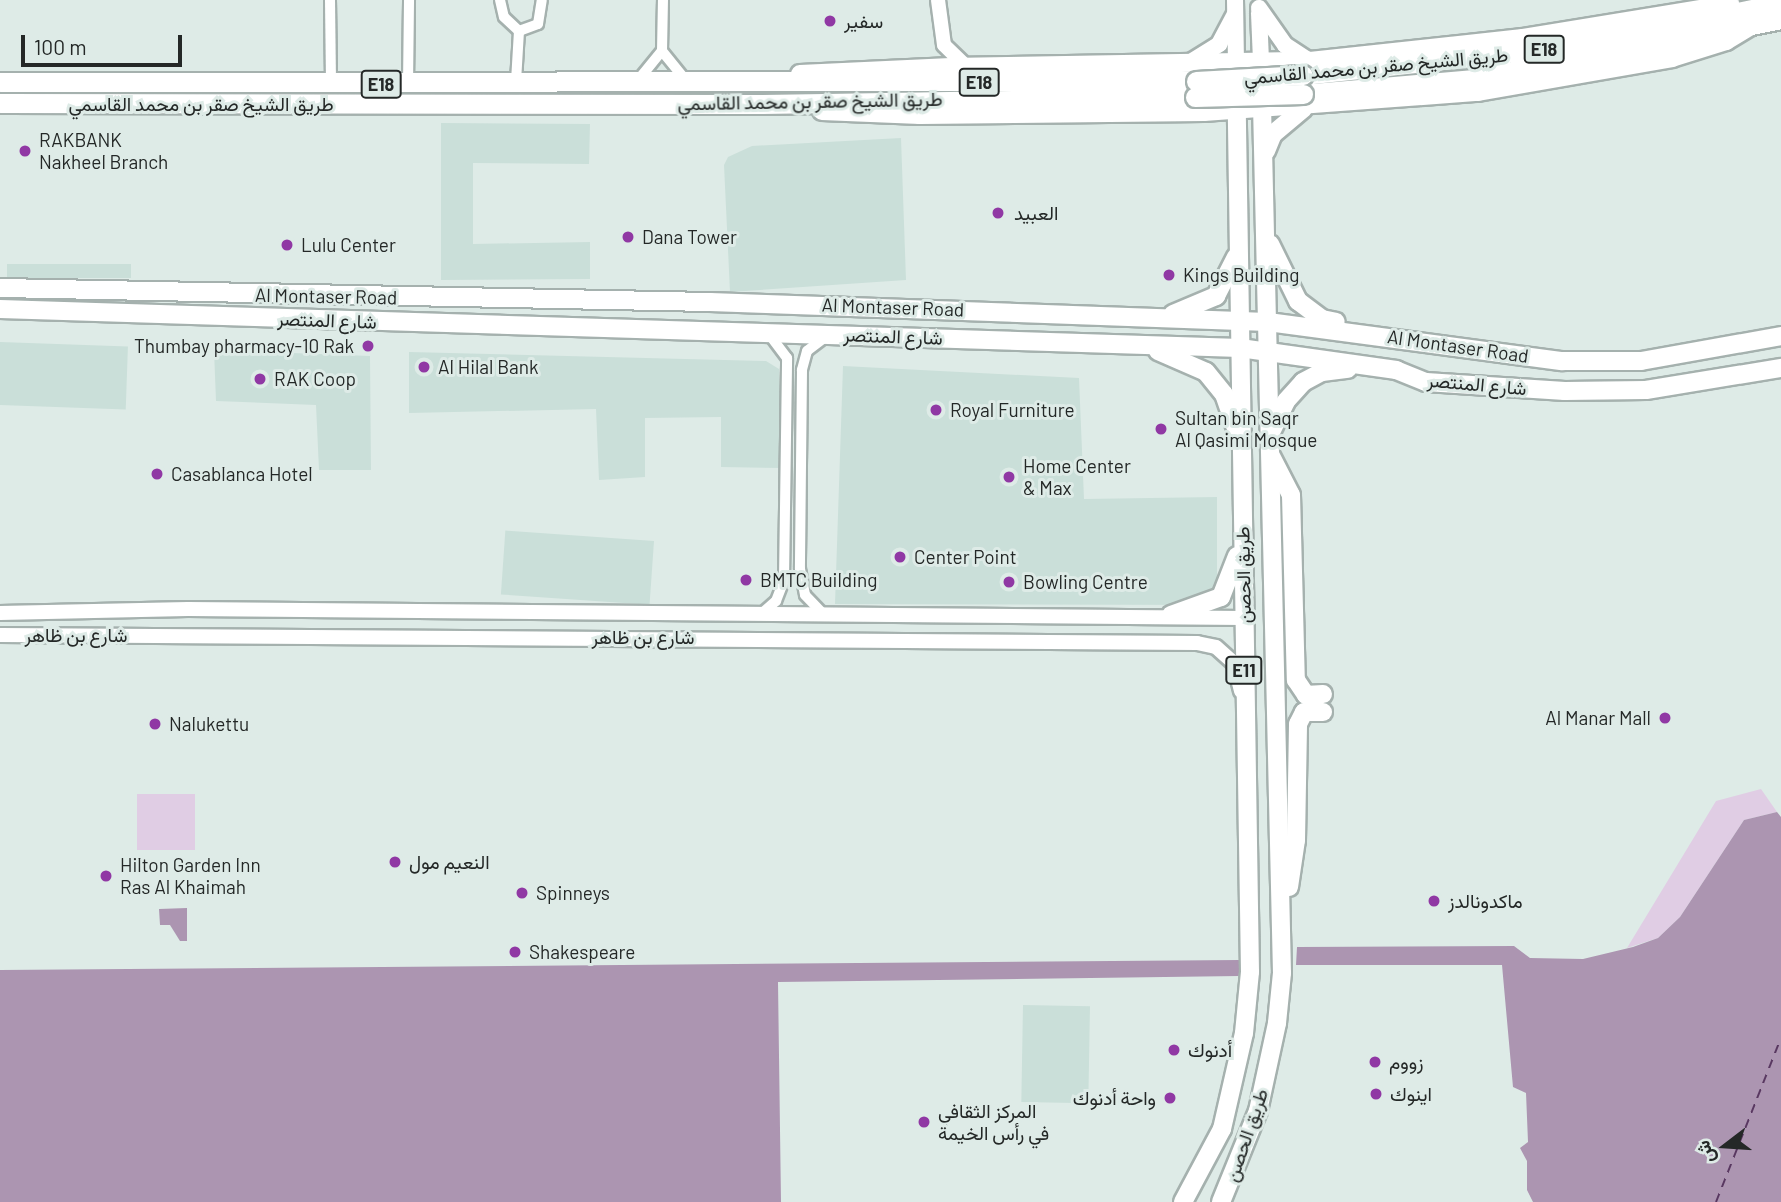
<!DOCTYPE html>
<html>
<head>
<meta charset="utf-8">
<style>
	body { margin:0 }
	#map { position:relative; width:1781px; height:1202px; overflow:hidden; background:#deebe7; font-family:Barlow,Vazirmatn,sans-serif }
	div>[style] { position:absolute }
	.built>* { inset:0; background:#cadfd9; transform-origin:0 0 }
	.green>* { inset:0; background:#e0cde4; transform-origin:0 0 }
	.water>* { inset:0; background:#ac95b1 }
	.ferry>* { height:2px; margin-top:-1px; transform-origin:0; background:repeating-linear-gradient(90deg,#593861 0 9px,transparent 0 16px) }
	.roads { filter:drop-shadow(2px 0 #a5b1ae) drop-shadow(-2px 0 #a5b1ae) drop-shadow(0 2px #a5b1ae) drop-shadow(0 -2px #a5b1ae) }
	.minor>* { height:10px; margin:-5px; padding:0 5px; transform-origin:5px; border-radius:5px; background:#fff }
	.tertiary>* { height:14px; margin:-7px; padding:0 7px; transform-origin:7px; border-radius:7px; background:#fff }
	.secondary>* { height:16px; margin:-8px; padding:0 8px; transform-origin:8px; border-radius:8px; background:#fff }
	.primary>* { height:18px; margin:-9px; padding:0 9px; transform-origin:9px; border-radius:9px; background:#fff }
	.trunk>* { height:19px; margin:-9.5px; padding:0 9.5px; transform-origin:9.5px; border-radius:9.5px; background:#fff }
	.bridges { filter:drop-shadow(2px 0 #a5b1ae) drop-shadow(-2px 0 #a5b1ae) drop-shadow(0 2px #a5b1ae) drop-shadow(0 -2px #a5b1ae) }
	.trunk-bridge>* { height:19px; margin:-9.5px; padding:0 9.5px; transform-origin:9.5px; border-radius:9.5px; background:#fff }
	.dots>* { width:19px; height:19px; translate:-50% -50%; box-sizing:border-box; border:4px solid #deebe7; border-radius:50% }
	span { translate:-50% -50%; white-space:nowrap; text-align:center; line-height:1.15; -webkit-text-stroke:6px #deebe7; paint-order:stroke }
	.shield-label span { padding:2px 5px; background:#deebe7; border:2px solid; border-radius:5px; -webkit-text-stroke-width:0 }
	.shield-label { font-size:18px; color:#242827; font-weight:700 }
	.poi-label { font-size:19px; color:#242827 }
	.left { translate:0 -50%; text-align:left }
	.right { translate:-100% -50%; text-align:right }
	.street-label { font-size:19px; color:#242827 }
	.north { position:absolute; left:1690px; top:1111px; width:70px; height:70px; -webkit-text-stroke:5px #deebe7; paint-order:stroke; rotate:253deg; font-size:19px; font-weight:700; line-height:28px; text-align:center; color:#242827 }
	.north::after { content:''; display:block; margin:auto; width:24px; height:32px; background:#242827; clip-path:polygon(50% 0,100% 100%,50% 72%,0 100%) }
	.scale { position:absolute; left:21px; top:35px; width:161px; height:32px; box-sizing:border-box; border:4px solid #242827; border-top:0; padding-left:9px; font-size:21px; line-height:24px; white-space:nowrap; color:#242827; -webkit-text-stroke:5px #deebe7; paint-order:stroke }
</style>
</head>
<body>
<div id="map">
	<div class="built">
		<div style="clip-path:polygon(441px 123px,590px 124px,589px 164px,473px 163px,473px 244px,590px 242px,590px 279px,441px 280px)"></div>
		<div style="clip-path:polygon(901px 138px,906px 280px,730px 292px,724px 165px,728px 157px,752px 146px)"></div>
		<div style="left:7px;top:264px;width:124px;height:14px"></div>
		<div style="left:0;top:342px;width:128px;height:63px;rotate:2deg"></div>
		<div style="clip-path:polygon(214px 350px,370px 356px,371px 470px,319px 470px,316px 405px,216px 401px)"></div>
		<div style="clip-path:polygon(409px 352px,766px 361px,779px 369px,783px 468px,721px 467px,721px 417px,645px 418px,645px 477px,599px 480px,596px 409px,409px 413px)"></div>
		<div style="clip-path:polygon(843px 366px,1079px 378px,1084px 499px,1217px 497px,1217px 605px,835px 604px)"></div>
		<div style="left:654px;top:541px;width:64px;height:149px;rotate:94deg"></div>
		<div style="left:1023px;top:1005px;width:67px;height:97px;rotate:1deg"></div>
	</div>
	<div class="green">
		<div style="clip-path:polygon(1761px 789px,1777px 812px,1744px 820px,1680px 917px,1658px 938px,1627px 948px,1716px 801px)"></div>
		<div style="left:195px;top:794px;width:56px;height:58px;rotate:90deg"></div>
	</div>
	<div class="water">
		<div style="clip-path:polygon(1777px 812px,1781px 817px,1781px 1202px,1533px 1202px,1527px 1190px,1527px 1161px,1520px 1148px,1528px 1142px,1526px 1093px,1513px 1087px,1502px 965px,1296px 965px,1297px 947px,1514px 946px,1530px 958px,1583px 959px,1633px 947px,1658px 938px,1680px 917px,1744px 820px)"></div>
		<div style="clip-path:polygon(187px 908px,187px 941px,180px 941px,170px 925px,160px 925px,159px 909px)"></div>
		<div style="clip-path:polygon(1240px 960px,1239px 976px,778px 982px,781px 1202px,0 1202px,0 970px)"></div>
	</div>
	<div class="ferry">
		<div style="left:1716px;top:1202px;width:176px;rotate:-68.4deg"></div>
	</div>
	<div class="roads">
		<div class="minor">
			<div style="left:330px;top:0;width:84px;rotate:89.3deg"></div>
			<div style="left:500px;top:0;width:17px;rotate:77deg"></div>
			<div style="left:504px;top:17px;width:21px;rotate:43deg"></div>
			<div style="left:519px;top:31px;width:51px;rotate:93.4deg"></div>
			<div style="left:519px;top:31px;width:20px;rotate:-20deg"></div>
			<div style="left:538px;top:24px;width:24px;rotate:-81deg"></div>
			<div style="left:662px;top:51px;width:35px;rotate:51deg"></div>
			<div style="left:639px;top:79px;width:36px;rotate:-51deg"></div>
			<div style="left:662px;top:51px;width:51px;rotate:-88.9deg"></div>
			<div style="left:408px;top:84px;width:84px;rotate:-89.3deg"></div>
			<div style="left:824px;top:338px;width:21px;rotate:143deg"></div>
			<div style="left:807px;top:351px;width:20px;rotate:105deg"></div>
			<div style="left:802px;top:370px;width:199px;rotate:90.6deg"></div>
			<div style="left:800px;top:569px;width:26px;rotate:79deg"></div>
			<div style="left:805px;top:595px;width:28px;rotate:46deg"></div>
			<div style="left:761px;top:614px;width:20px;rotate:-41deg"></div>
			<div style="left:776px;top:601px;width:22px;rotate:-69deg"></div>
			<div style="left:784px;top:580px;width:222px;rotate:-89.2deg"></div>
			<div style="left:787px;top:358px;width:30px;rotate:-127deg"></div>
		</div>
		<div class="tertiary">
			<div style="left:938px;top:0;width:45px;rotate:82.4deg"></div>
			<div style="left:944px;top:45px;width:30px;rotate:44deg"></div>
			<div style="left:0;top:613px;width:188px;rotate:-1.2deg"></div>
			<div style="left:188px;top:609px;width:1056px;rotate:0.49deg"></div>
			<div style="left:0;top:635px;width:1197px;rotate:0.38deg"></div>
			<div style="left:1197px;top:643px;width:19px;rotate:12deg"></div>
			<div style="left:1216px;top:647px;width:24px;rotate:42deg"></div>
			<div style="left:1234px;top:663px;width:29px;rotate:76deg"></div>
		</div>
		<div class="secondary">
			<div style="left:1235px;top:0;width:62px;rotate:89.1deg"></div>
			<div style="left:1259px;top:8px;width:45px;rotate:54.9deg"></div>
			<div style="left:1285px;top:45px;width:30px;rotate:33deg"></div>
			<div style="left:1259px;top:13px;width:48px;rotate:87.6deg"></div>
			<div style="left:1189px;top:63px;width:36px;rotate:-32deg"></div>
			<div style="left:1219px;top:44px;width:34px;rotate:-62deg"></div>
		</div>
		<div class="primary">
			<div style="left:800px;top:74px;width:151px;rotate:-2.7deg"></div>
			<div style="left:951px;top:67px;width:359px;rotate:-1deg"></div>
			<div style="left:1310px;top:61px;width:214px;rotate:-6.2deg"></div>
			<div style="left:1523px;top:38px;width:210px;rotate:-9.3deg"></div>
			<div style="left:822px;top:111px;width:98px;rotate:2.3deg"></div>
			<div style="left:920px;top:115px;width:284px;rotate:-0.6deg"></div>
			<div style="left:1204px;top:112px;width:275px;rotate:-4.2deg"></div>
			<div style="left:1478px;top:92px;width:197px;rotate:-9.9deg"></div>
			<div style="left:1672px;top:58px;width:57px;rotate:-17.5deg"></div>
			<div style="left:1726px;top:41px;width:27px;rotate:-31deg"></div>
			<div style="left:1266px;top:151px;width:18px;rotate:-68deg"></div>
			<div style="left:1273px;top:134px;width:40px;rotate:-40deg"></div>
			<div style="left:1270px;top:244px;width:64px;rotate:63.8deg"></div>
			<div style="left:1298px;top:301px;width:30px;rotate:37deg"></div>
			<div style="left:1322px;top:319px;width:14px;rotate:12deg"></div>
			<div style="left:0;top:288px;width:710px;rotate:1.13deg"></div>
			<div style="left:710px;top:302px;width:558px;rotate:2.05deg"></div>
			<div style="left:1268px;top:322px;width:297px;rotate:7.6deg"></div>
			<div style="left:1562px;top:361px;width:79px"></div>
			<div style="left:1641px;top:361px;width:142px;rotate:-10.1deg"></div>
			<div style="left:0;top:309px;width:1241px;rotate:1.8deg"></div>
			<div style="left:1240px;top:348px;width:158px;rotate:8deg"></div>
			<div style="left:1396px;top:370px;width:32px;rotate:22deg"></div>
			<div style="left:1426px;top:382px;width:139px;rotate:3.7deg"></div>
			<div style="left:1565px;top:391px;width:81px;rotate:-0.7deg"></div>
			<div style="left:1646px;top:390px;width:137px;rotate:-9.3deg"></div>
			<div style="left:1173px;top:314px;width:47px;rotate:-22.7deg"></div>
			<div style="left:1216px;top:296px;width:44px;rotate:-62.9deg"></div>
			<div style="left:1158px;top:351px;width:52px;rotate:23.6deg"></div>
			<div style="left:1206px;top:372px;width:28px;rotate:51deg"></div>
			<div style="left:1224px;top:394px;width:34px;rotate:71deg"></div>
			<div style="left:1271px;top:432px;width:34px;rotate:-64deg"></div>
			<div style="left:1286px;top:401px;width:25px;rotate:-48deg"></div>
			<div style="left:1303px;top:382px;width:21px;rotate:-28deg"></div>
			<div style="left:1322px;top:372px;width:26px;rotate:-7deg"></div>
			<div style="left:1271px;top:456px;width:44px;rotate:62.9deg"></div>
			<div style="left:1291px;top:495px;width:185px;rotate:88.5deg"></div>
			<div style="left:1296px;top:680px;width:18px;rotate:56deg"></div>
			<div style="left:1306px;top:695px;width:17px;rotate:-3deg"></div>
			<div style="left:1171px;top:615px;width:53px;rotate:-19.8deg"></div>
			<div style="left:1221px;top:597px;width:44px;rotate:-68.7deg"></div>
			<div style="left:1289px;top:887px;width:48px;rotate:-81.5deg"></div>
			<div style="left:1296px;top:840px;width:116px;rotate:-89deg"></div>
			<div style="left:1298px;top:724px;width:13px;rotate:-63deg"></div>
			<div style="left:1304px;top:712px;width:19px"></div>
			<div style="left:1183px;top:1202px;width:83px;rotate:-61.9deg"></div>
			<div style="left:1222px;top:1129px;width:98px;rotate:-77.1deg"></div>
			<div style="left:1244px;top:1033px;width:61px;rotate:-84.4deg"></div>
			<div style="left:1250px;top:972px;width:910px;rotate:-90.88deg"></div>
			<div style="left:1221px;top:1202px;width:98px;rotate:-67.9deg"></div>
			<div style="left:1258px;top:1111px;width:90px;rotate:-77.8deg"></div>
			<div style="left:1277px;top:1023px;width:50px;rotate:-84.3deg"></div>
			<div style="left:1282px;top:973px;width:912px;rotate:-91.32deg"></div>
		</div>
		<div class="trunk">
			<div style="left:1303px;top:75px;width:272px;rotate:-6.1deg"></div>
			<div style="left:1573px;top:46px;width:212px;rotate:-11.7deg"></div>
			<div style="left:0;top:82px;width:1196px;rotate:-0.05deg"></div>
			<div style="left:1303px;top:94px;width:171px;rotate:-5deg"></div>
			<div style="left:1473px;top:79px;width:314px;rotate:-11deg"></div>
			<div style="left:0;top:103px;width:762px;rotate:0.08deg"></div>
			<div style="left:762px;top:104px;width:433px;rotate:-0.9deg"></div>
		</div>
	</div>
	<div class="bridges">
		<div class="trunk-bridge">
			<div style="left:1196px;top:81px;width:107px;rotate:-3.2deg"></div>
			<div style="left:1195px;top:97px;width:108px;rotate:-1.6deg"></div>
		</div>
	</div>
	<div class="dots">
		<div style="left:830px;top:21px;background:#9038a4"></div>
		<div style="left:25px;top:151px;background:#9038a4"></div>
		<div style="left:998px;top:213px;background:#9038a4"></div>
		<div style="left:628px;top:237px;background:#9038a4"></div>
		<div style="left:287px;top:245px;background:#9038a4"></div>
		<div style="left:1169px;top:275px;background:#9038a4"></div>
		<div style="left:368px;top:346px;background:#9038a4"></div>
		<div style="left:424px;top:367px;background:#9038a4"></div>
		<div style="left:260px;top:379px;background:#9038a4"></div>
		<div style="left:936px;top:410px;background:#9038a4"></div>
		<div style="left:1161px;top:429px;background:#9038a4"></div>
		<div style="left:157px;top:474px;background:#9038a4"></div>
		<div style="left:1009px;top:477px;background:#9038a4"></div>
		<div style="left:900px;top:557px;background:#9038a4"></div>
		<div style="left:746px;top:580px;background:#9038a4"></div>
		<div style="left:1009px;top:582px;background:#9038a4"></div>
		<div style="left:1665px;top:718px;background:#9038a4"></div>
		<div style="left:155px;top:724px;background:#9038a4"></div>
		<div style="left:395px;top:862px;background:#9038a4"></div>
		<div style="left:106px;top:876px;background:#9038a4"></div>
		<div style="left:522px;top:893px;background:#9038a4"></div>
		<div style="left:1434px;top:901px;background:#9038a4"></div>
		<div style="left:515px;top:952px;background:#9038a4"></div>
		<div style="left:1174px;top:1050px;background:#9038a4"></div>
		<div style="left:1375px;top:1062px;background:#9038a4"></div>
		<div style="left:1376px;top:1094px;background:#9038a4"></div>
		<div style="left:1170px;top:1098px;background:#9038a4"></div>
		<div style="left:924px;top:1122px;background:#9038a4"></div>
	</div>
	<div class="shield-label">
		<span style="left:1544px;top:49px">E18</span>
		<span style="left:979px;top:82px">E18</span>
		<span style="left:381px;top:84px">E18</span>
		<span style="left:1244px;top:670px">E11</span>
	</div>
	<div class="poi-label">
		<span class="left" style="left:844px;top:21px">سفير</span>
		<span class="left" style="left:39px;top:151px">RAKBANK<br>Nakheel Branch</span>
		<span class="left" style="left:1014px;top:213px">العبيد</span>
		<span class="left" style="left:642px;top:237px">Dana Tower</span>
		<span class="left" style="left:301px;top:245px">Lulu Center</span>
		<span class="left" style="left:1183px;top:275px">Kings Building</span>
		<span class="right" style="left:354px;top:346px">Thumbay pharmacy-10 Rak</span>
		<span class="left" style="left:438px;top:367px">Al Hilal Bank</span>
		<span class="left" style="left:274px;top:379px">RAK Coop</span>
		<span class="left" style="left:950px;top:410px">Royal Furniture</span>
		<span class="left" style="left:1175px;top:429px">Sultan bin Saqr<br>Al Qasimi Mosque</span>
		<span class="left" style="left:1023px;top:477px">Home Center<br>&amp; Max</span>
		<span class="left" style="left:171px;top:474px">Casablanca Hotel</span>
		<span class="left" style="left:914px;top:557px">Center Point</span>
		<span class="left" style="left:760px;top:580px">BMTC Building</span>
		<span class="left" style="left:1023px;top:582px">Bowling Centre</span>
		<span class="right" style="left:1651px;top:718px">Al Manar Mall</span>
		<span class="left" style="left:169px;top:724px">Nalukettu</span>
		<span class="left" style="left:409px;top:862px">النعيم مول</span>
		<span class="left" style="left:120px;top:876px">Hilton Garden Inn<br>Ras Al Khaimah</span>
		<span class="left" style="left:536px;top:893px">Spinneys</span>
		<span class="left" style="left:1448px;top:901px">ماكدونالدز</span>
		<span class="left" style="left:529px;top:952px">Shakespeare</span>
		<span class="left" style="left:1188px;top:1050px">أدنوك</span>
		<span class="left" style="left:1389px;top:1062px">زووم</span>
		<span class="left" style="left:1390px;top:1094px">اينوك</span>
		<span class="right" style="left:1156px;top:1098px">واحة أدنوك</span>
		<span class="left" style="left:938px;top:1122px">المركز الثقافي<br>في رأس الخيمة</span>
	</div>
	<div class="street-label">
		<span style="left:1376px;top:66px;rotate:-5deg">طريق الشيخ صقر بن محمد القاسمي</span>
		<span style="left:810px;top:101px;rotate:-1deg">طريق الشيخ صقر بن محمد القاسمي</span>
		<span style="left:201px;top:104px">طريق الشيخ صقر بن محمد القاسمي</span>
		<span style="left:326px;top:296px;rotate:1deg">Al Montaser Road</span>
		<span style="left:893px;top:307px;rotate:2deg">Al Montaser Road</span>
		<span style="left:327px;top:320px;rotate:2deg">شارع المنتصر</span>
		<span style="left:893px;top:336px;rotate:2deg">شارع المنتصر</span>
		<span style="left:1458px;top:346px;rotate:8deg">Al Montaser Road</span>
		<span style="left:1477px;top:384px;rotate:5deg">شارع المنتصر</span>
		<span style="left:1243px;top:575px;rotate:-91deg">طريق الحصن</span>
		<span style="left:76px;top:635px">شارع بن ظاهر</span>
		<span style="left:643px;top:637px">شارع بن ظاهر</span>
		<span style="left:1246px;top:1135px;rotate:-71deg">طريق الحصن</span>
	</div>
	<div class="north">ش</div>
	<div class="scale">100 m</div>
</div>
</body>
</html>
